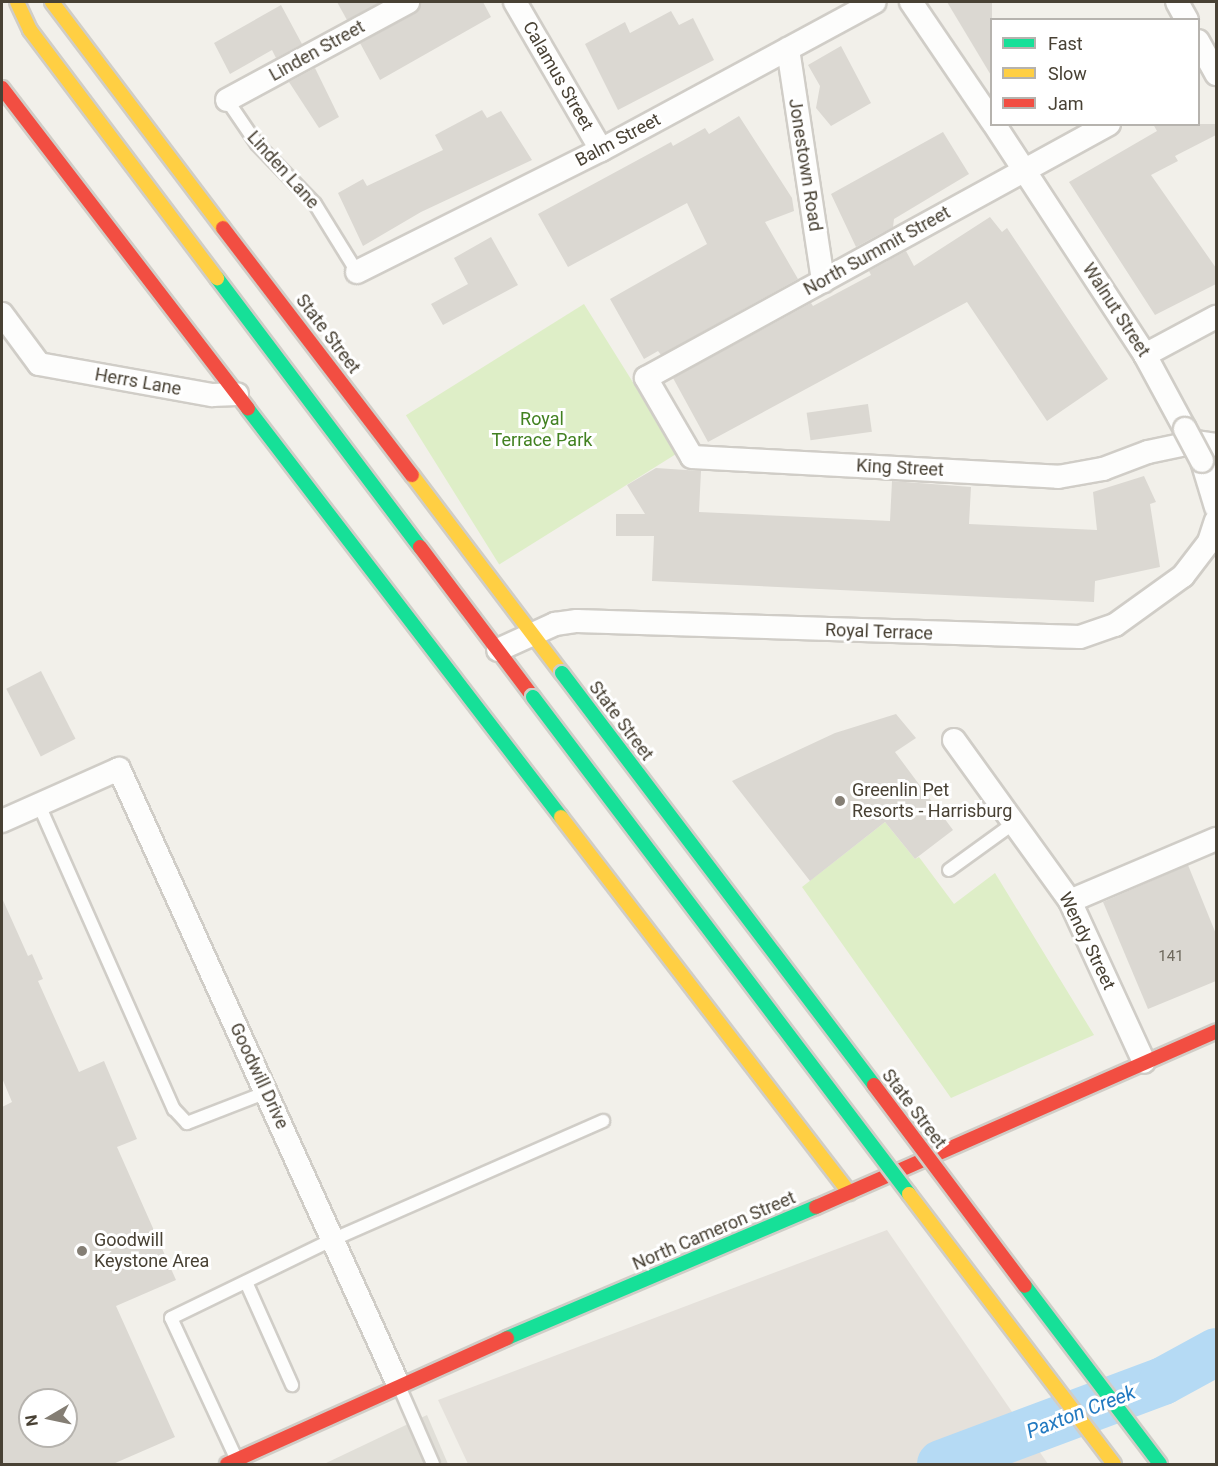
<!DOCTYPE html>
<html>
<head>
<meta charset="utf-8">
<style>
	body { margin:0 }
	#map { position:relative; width:1218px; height:1466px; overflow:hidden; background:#f2f0ea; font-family:Roboto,sans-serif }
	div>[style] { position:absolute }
	.industrial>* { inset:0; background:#e5e1db }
	.green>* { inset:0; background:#deeec7; transform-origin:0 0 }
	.parking>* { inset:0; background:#e1dfd8 }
	.river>* { height:48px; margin:-24px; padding:0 24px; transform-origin:24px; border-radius:24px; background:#b5daf4 }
	.building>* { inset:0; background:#dbd8d2; transform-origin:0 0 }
	.roads { filter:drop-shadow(2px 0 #d0cdc7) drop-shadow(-2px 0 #d0cdc7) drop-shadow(0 2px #d0cdc7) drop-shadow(0 -2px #d0cdc7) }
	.lane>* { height:12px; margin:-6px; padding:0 6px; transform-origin:6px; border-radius:6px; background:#fdfdfc }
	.street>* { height:22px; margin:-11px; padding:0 11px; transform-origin:11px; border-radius:11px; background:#fdfdfc }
	.fast>* { height:14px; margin:-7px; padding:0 7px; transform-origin:7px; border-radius:7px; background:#16e098 }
	.slow>* { height:14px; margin:-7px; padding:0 7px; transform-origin:7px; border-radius:7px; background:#ffcf43 }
	.jam>* { height:14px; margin:-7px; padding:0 7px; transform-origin:7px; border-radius:7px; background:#f24e42 }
	.bridges { filter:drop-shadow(2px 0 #d0cdc7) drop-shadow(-2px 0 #d0cdc7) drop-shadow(0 2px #d0cdc7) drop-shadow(0 -2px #d0cdc7) }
	.street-bridge>* { height:22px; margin:-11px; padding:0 11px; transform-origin:11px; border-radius:11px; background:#fdfdfc }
	.fast-bridge>* { height:14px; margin:-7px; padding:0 7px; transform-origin:7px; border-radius:7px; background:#16e098 }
	.slow-bridge>* { height:14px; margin:-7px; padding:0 7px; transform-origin:7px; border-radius:7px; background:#ffcf43 }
	.jam-bridge>* { height:14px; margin:-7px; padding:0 7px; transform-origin:7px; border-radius:7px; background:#f24e42 }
	.dots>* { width:16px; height:16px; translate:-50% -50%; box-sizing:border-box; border:3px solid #fff; border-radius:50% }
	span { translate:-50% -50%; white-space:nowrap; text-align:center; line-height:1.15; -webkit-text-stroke:6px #fff; paint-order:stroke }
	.number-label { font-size:15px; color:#6e685c }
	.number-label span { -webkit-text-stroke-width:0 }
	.street-label { font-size:18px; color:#484134 }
	.park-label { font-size:18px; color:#428121 }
	.poi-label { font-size:18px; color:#484134 }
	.left { translate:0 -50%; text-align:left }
	.water-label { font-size:20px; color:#2279c0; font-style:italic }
	.frame { position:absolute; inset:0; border:3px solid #484134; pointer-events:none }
	.legend { position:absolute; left:990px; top:18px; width:210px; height:108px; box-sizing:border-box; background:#fff; border:2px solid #b6b3ae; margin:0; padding:8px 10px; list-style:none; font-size:18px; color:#484134 }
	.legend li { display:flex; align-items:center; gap:12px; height:30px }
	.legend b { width:30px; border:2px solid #b6b3ae }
	.north { position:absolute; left:18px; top:1388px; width:60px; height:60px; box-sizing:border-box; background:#fff; border:2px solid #b6b3ae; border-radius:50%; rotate:261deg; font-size:16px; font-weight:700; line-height:24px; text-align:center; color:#484134 }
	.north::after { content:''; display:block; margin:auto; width:21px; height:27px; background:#847e74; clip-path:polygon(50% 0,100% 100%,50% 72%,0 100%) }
</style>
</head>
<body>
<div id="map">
	<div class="industrial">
		<div style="clip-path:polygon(887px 1230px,1048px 1464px,468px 1464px,438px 1400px)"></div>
	</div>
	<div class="green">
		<div style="left:584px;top:304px;width:176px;height:210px;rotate:58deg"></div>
		<div style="clip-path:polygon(885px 822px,915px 859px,919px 857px,954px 904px,995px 873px,1094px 1035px,951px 1098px,802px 887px)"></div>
	</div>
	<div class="parking">
		<div style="clip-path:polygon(427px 1415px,448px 1464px,324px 1464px)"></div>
	</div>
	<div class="river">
		<div style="left:941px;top:1464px;width:237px;rotate:-20.5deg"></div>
		<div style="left:1163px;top:1381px;width:60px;rotate:-28.7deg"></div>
	</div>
	<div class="building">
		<div style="clip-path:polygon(337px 2px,381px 2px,347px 20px)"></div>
		<div style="clip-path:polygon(421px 2px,483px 2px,491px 17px,380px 80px,360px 43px,414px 14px)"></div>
		<div style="clip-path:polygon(947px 2px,992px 2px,992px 77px)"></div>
		<div style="clip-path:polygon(281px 5px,302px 44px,276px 58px,272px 50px,230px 74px,214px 43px)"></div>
		<div style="clip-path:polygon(671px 11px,679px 25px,693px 18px,714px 60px,618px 110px,585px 44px,625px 22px,630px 33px)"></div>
		<div style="clip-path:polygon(841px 46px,871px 103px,831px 126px,816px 108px,820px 86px,808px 65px)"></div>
		<div style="clip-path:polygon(315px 68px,339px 117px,319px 128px,289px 82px)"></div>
		<div style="clip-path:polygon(482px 110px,487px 118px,501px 111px,532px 160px,421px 212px,363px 246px,338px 193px,363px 179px,367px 186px,443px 150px,435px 135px)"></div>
		<div style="clip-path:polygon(739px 116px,792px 198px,794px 211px,765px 222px,798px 279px,661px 355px,658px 351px,644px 359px,610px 299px,707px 244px,687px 203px,568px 267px,538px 214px,671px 142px,673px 146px,705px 128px,709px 134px)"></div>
		<div style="clip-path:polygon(1153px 124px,1216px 124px,1216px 135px,1175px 156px,1178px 161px,1151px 175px,1216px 268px,1216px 284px,1155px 315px,1069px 182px,1157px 131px)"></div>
		<div style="clip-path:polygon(943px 132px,969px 174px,894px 219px,893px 227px,856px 247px,831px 194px)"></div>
		<div style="clip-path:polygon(990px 217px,1002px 232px,1007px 228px,1108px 379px,1047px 421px,967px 302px,708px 442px,673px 378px,811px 303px,813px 306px,871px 275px,869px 271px,906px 251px,914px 266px)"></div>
		<div style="clip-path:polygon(491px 237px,518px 285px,443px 325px,431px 304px,468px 284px,454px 258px)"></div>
		<div style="left:868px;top:404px;width:28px;height:62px;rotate:82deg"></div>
		<div style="clip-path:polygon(656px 468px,701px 471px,699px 512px,890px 521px,892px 481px,971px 487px,969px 524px,1097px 530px,1093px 492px,1144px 476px,1156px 502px,1150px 504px,1160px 567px,1095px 581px,1094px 602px,652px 581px,654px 536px,616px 536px,616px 514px,645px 514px,627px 485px)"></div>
		<div style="left:41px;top:671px;width:76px;height:39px;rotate:63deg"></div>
		<div style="clip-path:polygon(896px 714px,916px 738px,895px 752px,953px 830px,915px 859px,885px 822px,810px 881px,732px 781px,835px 733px)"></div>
		<div style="clip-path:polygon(1188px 865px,1216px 934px,1216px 981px,1148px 1009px,1103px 902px)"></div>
		<div style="clip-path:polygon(evenodd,2px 898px,28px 956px,32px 954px,43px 979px,38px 981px,79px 1072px,104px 1061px,137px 1139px,117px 1147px,176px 1280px,116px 1306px,175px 1437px,113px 1464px,2px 1464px,2px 1107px,12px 1102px,2px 1078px,2px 898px,30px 1400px,66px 1400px,66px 1436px,30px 1436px,30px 1400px)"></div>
	</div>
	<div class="roads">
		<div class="lane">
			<div style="left:227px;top:100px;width:53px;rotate:55.7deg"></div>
			<div style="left:257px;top:144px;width:83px;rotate:46deg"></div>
			<div style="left:315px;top:204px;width:80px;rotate:58.3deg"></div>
			<div style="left:39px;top:805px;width:333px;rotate:66.1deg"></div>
			<div style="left:174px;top:1109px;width:19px;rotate:47deg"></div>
			<div style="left:187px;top:1123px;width:86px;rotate:-21.2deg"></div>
			<div style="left:949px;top:870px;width:80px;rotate:-35.9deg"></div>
			<div style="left:246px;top:1282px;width:113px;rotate:65.9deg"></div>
			<div style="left:399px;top:1386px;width:85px;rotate:66.4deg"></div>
			<div style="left:236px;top:1458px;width:154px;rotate:-114.9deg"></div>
			<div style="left:171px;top:1318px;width:181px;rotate:-25.9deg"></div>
			<div style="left:334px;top:1239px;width:294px;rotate:-23.7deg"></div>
		</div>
		<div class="street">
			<div style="left:515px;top:2px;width:171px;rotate:59.8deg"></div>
			<div style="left:911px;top:2px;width:144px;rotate:55.8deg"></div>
			<div style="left:1177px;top:2px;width:21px;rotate:61deg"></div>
			<div style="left:1198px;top:41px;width:38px;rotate:61deg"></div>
			<div style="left:788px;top:49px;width:235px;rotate:81.4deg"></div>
			<div style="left:227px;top:100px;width:206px;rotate:-28.4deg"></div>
			<div style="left:994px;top:124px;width:276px;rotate:56.8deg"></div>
			<div style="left:1145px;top:355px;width:84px;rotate:61.6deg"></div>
			<div style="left:1109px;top:124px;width:528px;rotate:151.25deg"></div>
			<div style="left:646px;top:378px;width:91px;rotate:59.8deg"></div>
			<div style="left:692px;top:457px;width:367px;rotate:3.1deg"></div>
			<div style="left:1058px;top:477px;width:46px;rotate:-10.1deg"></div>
			<div style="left:1103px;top:469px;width:48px;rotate:-20.7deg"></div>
			<div style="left:1148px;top:452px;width:48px;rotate:-12deg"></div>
			<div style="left:1195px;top:442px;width:21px;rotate:8deg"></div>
			<div style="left:357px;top:272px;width:273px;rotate:-26.6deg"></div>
			<div style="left:601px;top:150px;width:311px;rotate:-28.4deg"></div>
			<div style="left:2px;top:314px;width:62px;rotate:53.5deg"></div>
			<div style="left:39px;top:364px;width:176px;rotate:10.2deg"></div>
			<div style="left:212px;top:395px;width:25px;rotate:-2deg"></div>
			<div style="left:1145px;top:355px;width:81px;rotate:-28.2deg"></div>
			<div style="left:1202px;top:461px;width:48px;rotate:73.1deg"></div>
			<div style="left:498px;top:650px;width:63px;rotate:-24.5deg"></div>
			<div style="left:555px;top:624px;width:22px;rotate:-8deg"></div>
			<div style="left:577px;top:621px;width:503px;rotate:1.82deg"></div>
			<div style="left:1080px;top:637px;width:37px;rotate:-19deg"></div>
			<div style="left:1115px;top:625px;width:84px;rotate:-35.8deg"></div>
			<div style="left:1183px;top:576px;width:43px;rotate:-52.6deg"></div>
			<div style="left:1209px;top:542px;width:22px;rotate:-72deg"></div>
			<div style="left:954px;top:740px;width:198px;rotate:54.2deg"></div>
			<div style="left:1070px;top:901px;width:177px;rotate:65.3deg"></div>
			<div style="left:2px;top:821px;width:128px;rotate:-24deg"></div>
			<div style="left:119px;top:769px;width:675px;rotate:65.6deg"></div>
			<div style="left:1070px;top:901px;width:159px;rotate:-23deg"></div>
		</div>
		<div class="fast">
			<div style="left:217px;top:278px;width:337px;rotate:53deg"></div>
			<div style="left:248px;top:409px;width:514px;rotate:52.51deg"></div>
			<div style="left:507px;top:1338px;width:336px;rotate:-23deg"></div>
		</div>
		<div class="slow">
			<div style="left:17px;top:2px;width:31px;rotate:65deg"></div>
			<div style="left:30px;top:30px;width:311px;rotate:53deg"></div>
			<div style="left:52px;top:2px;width:283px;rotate:52.9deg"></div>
			<div style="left:412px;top:475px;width:248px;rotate:52.9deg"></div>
			<div style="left:561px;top:817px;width:474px;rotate:52.5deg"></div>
		</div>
		<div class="jam">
			<div style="left:2px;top:88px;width:404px;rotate:52.5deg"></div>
			<div style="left:223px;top:228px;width:311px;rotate:52.6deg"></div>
			<div style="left:420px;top:547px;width:188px;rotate:53deg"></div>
			<div style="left:816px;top:1207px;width:437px;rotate:-23.7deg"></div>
			<div style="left:227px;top:1464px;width:307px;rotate:-24.2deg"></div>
		</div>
	</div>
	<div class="bridges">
		<div class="street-bridge">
			<div style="left:1185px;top:429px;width:36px;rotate:62deg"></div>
		</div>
		<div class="fast-bridge">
			<div style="left:562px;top:673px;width:517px;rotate:52.86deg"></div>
			<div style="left:533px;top:697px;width:623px;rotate:52.89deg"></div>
			<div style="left:1025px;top:1286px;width:223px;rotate:52.8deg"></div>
		</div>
		<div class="slow-bridge">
			<div style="left:909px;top:1194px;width:339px;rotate:52.8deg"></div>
		</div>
		<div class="jam-bridge">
			<div style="left:874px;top:1085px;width:251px;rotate:53.1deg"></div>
		</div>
	</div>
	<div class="dots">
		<div style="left:840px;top:801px;background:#847e74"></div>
		<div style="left:82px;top:1251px;background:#847e74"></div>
	</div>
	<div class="number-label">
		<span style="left:1171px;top:957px">141</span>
	</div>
	<div class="street-label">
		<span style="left:317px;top:51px;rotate:-29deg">Linden Street</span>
		<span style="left:558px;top:76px;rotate:60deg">Calamus Street</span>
		<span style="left:618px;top:140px;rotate:-28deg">Balm Street</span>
		<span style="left:805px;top:165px;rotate:81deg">Jonestown Road</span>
		<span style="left:283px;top:170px;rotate:48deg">Linden Lane</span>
		<span style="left:877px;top:251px;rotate:-29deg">North Summit Street</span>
		<span style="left:1116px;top:310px;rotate:57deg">Walnut Street</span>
		<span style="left:328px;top:334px;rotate:53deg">State Street</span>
		<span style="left:138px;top:382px;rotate:10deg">Herrs Lane</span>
		<span style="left:900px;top:468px;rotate:3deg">King Street</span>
		<span style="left:879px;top:632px;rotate:2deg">Royal Terrace</span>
		<span style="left:621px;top:721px;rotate:53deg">State Street</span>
		<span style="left:1087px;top:941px;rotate:64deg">Wendy Street</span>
		<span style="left:259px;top:1076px;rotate:65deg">Goodwill Drive</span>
		<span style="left:914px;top:1109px;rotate:53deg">State Street</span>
		<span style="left:714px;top:1231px;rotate:-23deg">North Cameron Street</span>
	</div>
	<div class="park-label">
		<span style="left:542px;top:430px">Royal<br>Terrace Park</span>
	</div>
	<div class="poi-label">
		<span class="left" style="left:852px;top:801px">Greenlin Pet<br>Resorts - Harrisburg</span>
		<span class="left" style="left:94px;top:1251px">Goodwill<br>Keystone Area</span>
	</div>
	<div class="water-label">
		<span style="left:1081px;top:1412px;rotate:-21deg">Paxton Creek</span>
	</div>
	<div class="frame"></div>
	<ul class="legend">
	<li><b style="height:8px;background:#16e098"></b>Fast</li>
	<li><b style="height:8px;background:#ffcf43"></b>Slow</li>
	<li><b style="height:8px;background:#f24e42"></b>Jam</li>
	</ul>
	<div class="north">N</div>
</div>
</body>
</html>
